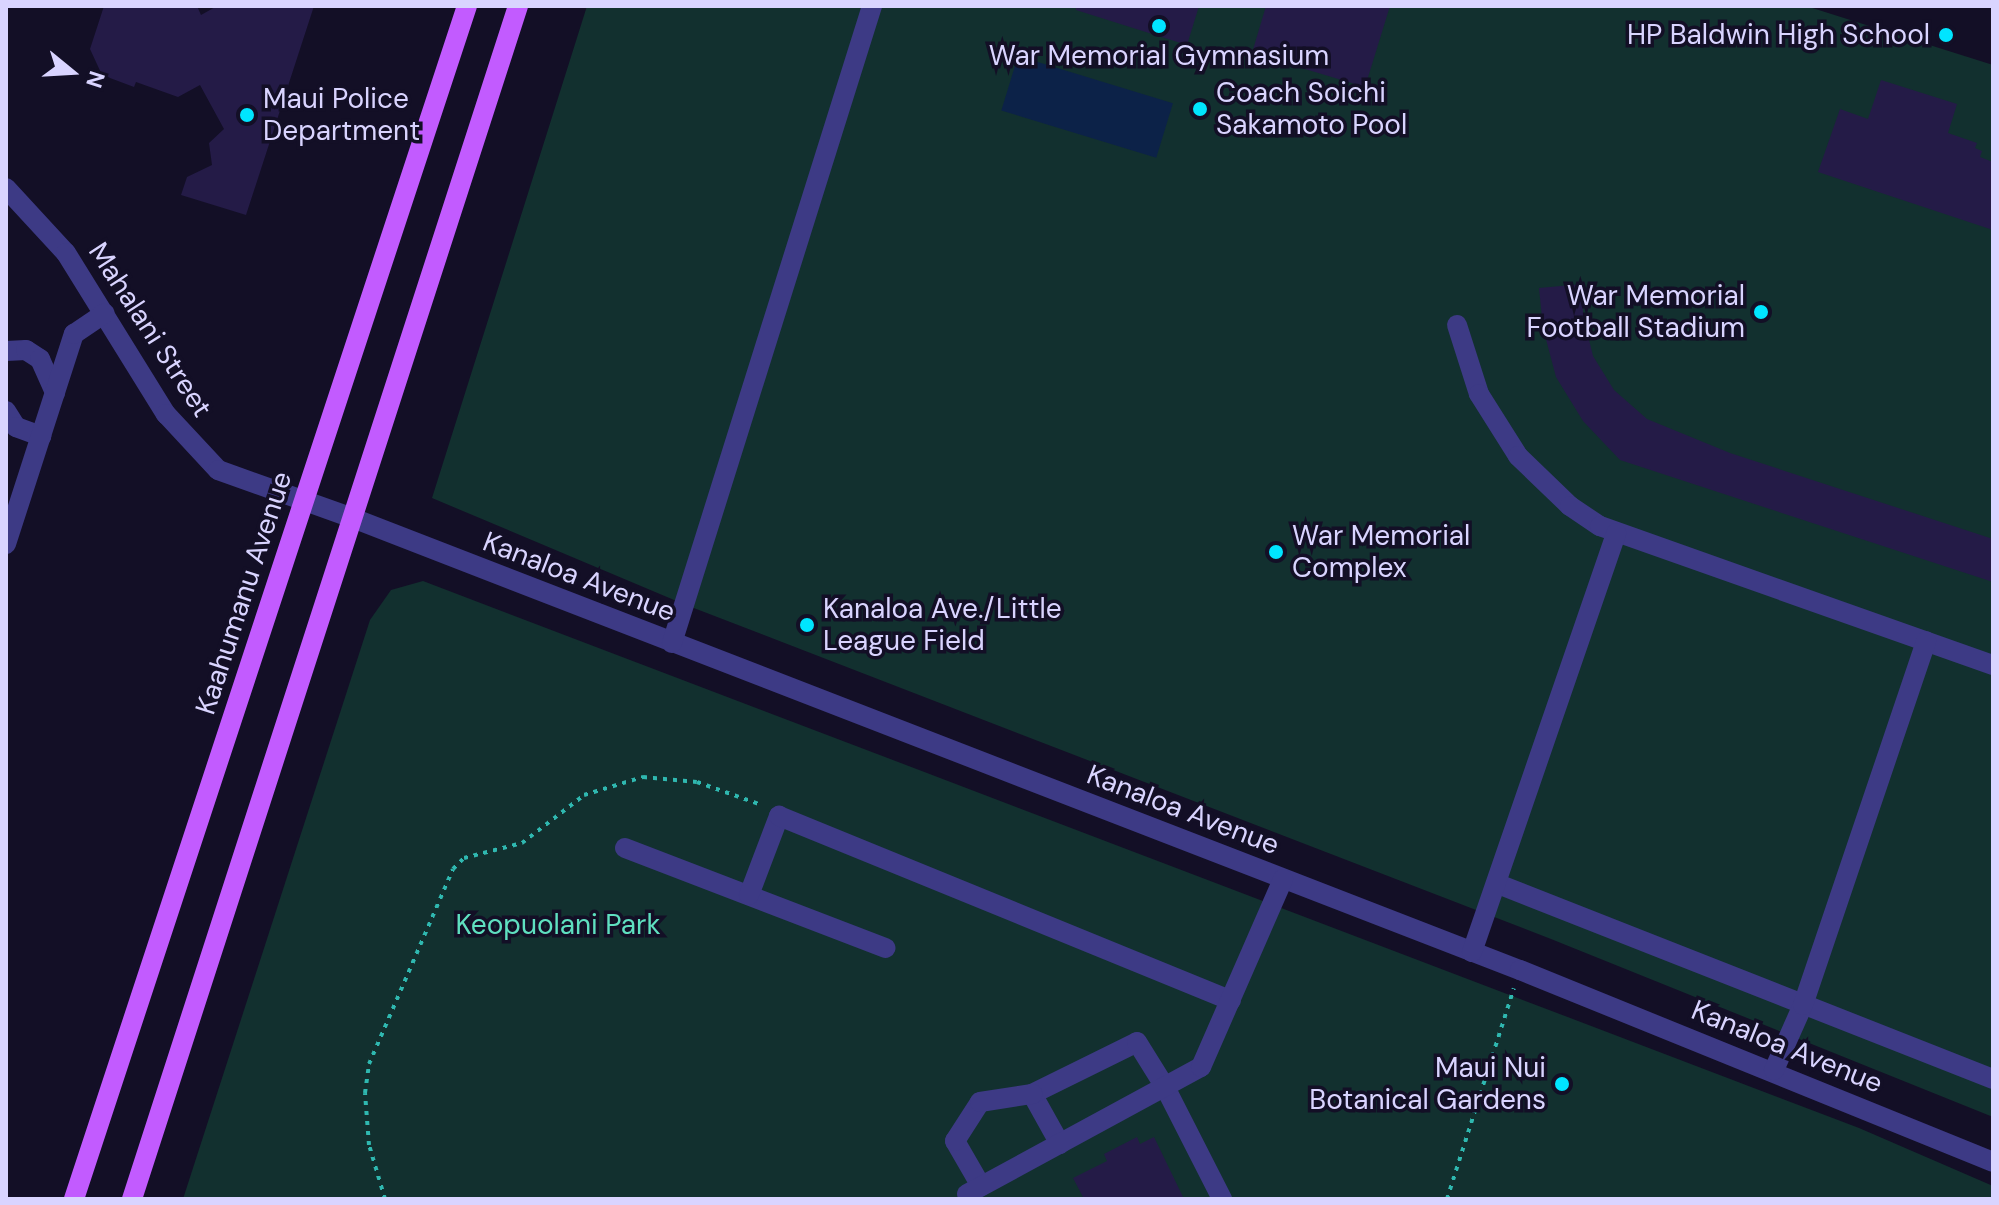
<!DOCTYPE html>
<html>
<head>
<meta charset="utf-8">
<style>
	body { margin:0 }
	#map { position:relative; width:1999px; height:1205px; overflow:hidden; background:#130f26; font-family:"DM Sans",sans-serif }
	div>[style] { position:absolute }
	.green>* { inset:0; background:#12302f }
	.water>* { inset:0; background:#0c2248; transform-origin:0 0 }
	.building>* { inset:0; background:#241b47 }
	.path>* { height:4px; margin-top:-2px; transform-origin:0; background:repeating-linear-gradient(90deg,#2fb8b0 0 4px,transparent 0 10px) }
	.minor>* { height:20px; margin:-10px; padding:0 10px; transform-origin:10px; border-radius:10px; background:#3d3a85 }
	.major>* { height:20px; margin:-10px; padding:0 10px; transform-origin:10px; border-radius:10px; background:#c25bff }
	.dots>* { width:22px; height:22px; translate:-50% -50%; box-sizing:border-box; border:4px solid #130f26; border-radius:50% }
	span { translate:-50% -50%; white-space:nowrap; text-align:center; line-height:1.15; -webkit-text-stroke:7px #130f26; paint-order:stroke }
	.poi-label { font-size:28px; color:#d9d4ff }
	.right { translate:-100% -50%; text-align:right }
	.left { translate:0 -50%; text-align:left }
	.street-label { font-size:28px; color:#d9d4ff }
	.park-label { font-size:28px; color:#5fe0c0 }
	.frame { position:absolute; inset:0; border:8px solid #d9d4ff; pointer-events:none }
	.north { position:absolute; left:32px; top:32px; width:80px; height:80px; -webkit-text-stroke:6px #130f26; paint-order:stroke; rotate:108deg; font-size:22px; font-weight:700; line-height:32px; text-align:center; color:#d9d4ff }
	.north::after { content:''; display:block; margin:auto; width:28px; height:36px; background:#d9d4ff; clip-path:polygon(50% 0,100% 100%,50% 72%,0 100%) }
</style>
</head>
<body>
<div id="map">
	<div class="green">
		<div style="clip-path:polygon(587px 6px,1806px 6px,1993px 65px,1993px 1117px,1551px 939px,686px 605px,432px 498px)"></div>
		<div style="clip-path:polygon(423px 581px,1859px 1128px,1993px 1186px,1993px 1199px,183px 1199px,370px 620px,391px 590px)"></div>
	</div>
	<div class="water">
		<div style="left:1018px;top:56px;width:162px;height:57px;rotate:17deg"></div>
	</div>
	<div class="building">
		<div style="clip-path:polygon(104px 6px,197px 6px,201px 15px,217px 6px,314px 6px,246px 215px,181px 195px,187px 177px,212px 165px,209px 143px,224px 129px,200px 85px,178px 97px,136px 82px,134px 87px,102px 75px,90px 49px)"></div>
		<div style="clip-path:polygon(1076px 6px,1199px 6px,1187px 45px,1076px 10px)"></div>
		<div style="clip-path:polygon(1266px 6px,1390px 6px,1365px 87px,1252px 53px)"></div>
		<div style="clip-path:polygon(1881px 80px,1957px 104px,1948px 133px,1977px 143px,1975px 148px,1982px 151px,1980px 157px,1993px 162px,1993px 230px,1818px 172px,1840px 109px,1868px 119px)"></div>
		<div style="clip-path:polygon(1583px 284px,1583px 315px,1593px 356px,1614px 390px,1647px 419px,1730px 453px,1993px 539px,1993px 582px,1620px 460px,1583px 421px,1556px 377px,1543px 328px,1539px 288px)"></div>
		<div style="clip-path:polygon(1137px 1137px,1140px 1144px,1154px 1137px,1184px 1199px,1084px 1199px,1073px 1178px,1107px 1161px,1104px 1154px)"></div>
	</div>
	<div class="path">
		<div style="left:385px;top:1199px;width:56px;rotate:-106.5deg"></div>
		<div style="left:369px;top:1145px;width:52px;rotate:-94.4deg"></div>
		<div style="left:365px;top:1093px;width:29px;rotate:-82deg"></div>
		<div style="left:369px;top:1064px;width:212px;rotate:-66.7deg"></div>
		<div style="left:453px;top:869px;width:16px;rotate:-45deg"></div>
		<div style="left:464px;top:858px;width:60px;rotate:-14.5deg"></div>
		<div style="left:522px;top:843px;width:78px;rotate:-37.7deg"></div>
		<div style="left:584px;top:795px;width:62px;rotate:-17deg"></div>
		<div style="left:643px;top:777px;width:54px;rotate:5.3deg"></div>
		<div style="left:697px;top:782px;width:69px;rotate:19.5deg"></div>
		<div style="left:1447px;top:1199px;width:221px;rotate:-72.4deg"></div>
	</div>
	<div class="minor">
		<div style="left:6px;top:188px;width:88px;rotate:47.3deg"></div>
		<div style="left:66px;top:253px;width:190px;rotate:58.2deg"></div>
		<div style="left:166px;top:414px;width:76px;rotate:47.1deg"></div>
		<div style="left:218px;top:470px;width:140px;rotate:19.6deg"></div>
		<div style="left:350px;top:517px;width:1255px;rotate:21.17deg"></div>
		<div style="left:1520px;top:970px;width:510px;rotate:22.09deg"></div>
		<div style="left:1457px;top:325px;width:72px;rotate:72.3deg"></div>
		<div style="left:1479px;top:394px;width:73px;rotate:57.8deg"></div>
		<div style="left:1518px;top:456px;width:72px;rotate:43.9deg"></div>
		<div style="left:1570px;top:506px;width:36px;rotate:34deg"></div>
		<div style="left:1600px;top:526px;width:417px;rotate:19.5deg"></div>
		<div style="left:6px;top:351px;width:20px;rotate:-3deg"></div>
		<div style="left:26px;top:350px;width:17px;rotate:33deg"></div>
		<div style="left:40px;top:359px;width:37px;rotate:66deg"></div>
		<div style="left:6px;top:411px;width:19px;rotate:58deg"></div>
		<div style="left:16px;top:427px;width:27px;rotate:20deg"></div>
		<div style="left:6px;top:544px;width:221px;rotate:-72.1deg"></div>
		<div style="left:74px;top:334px;width:37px;rotate:-34deg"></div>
		<div style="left:672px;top:643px;width:668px;rotate:-72.57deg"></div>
		<div style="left:625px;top:848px;width:279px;rotate:21deg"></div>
		<div style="left:1498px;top:884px;width:532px;rotate:21.5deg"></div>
		<div style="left:749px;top:895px;width:85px;rotate:-69.2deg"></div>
		<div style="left:779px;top:816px;width:488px;rotate:22.2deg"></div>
		<div style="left:1472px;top:952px;width:443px;rotate:-71deg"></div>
		<div style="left:1774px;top:1070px;width:71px;rotate:-66deg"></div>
		<div style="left:1803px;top:1005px;width:384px;rotate:-71.3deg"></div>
		<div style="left:1060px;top:1144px;width:57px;rotate:-119.2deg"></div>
		<div style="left:1032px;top:1094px;width:117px;rotate:-26.3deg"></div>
		<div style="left:1137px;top:1042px;width:53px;rotate:58.1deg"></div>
		<div style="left:1165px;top:1087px;width:126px;rotate:63deg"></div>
		<div style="left:981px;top:1186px;width:52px;rotate:-120deg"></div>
		<div style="left:955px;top:1141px;width:46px;rotate:-57.3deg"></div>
		<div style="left:980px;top:1102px;width:53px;rotate:-8.7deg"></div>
		<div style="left:967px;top:1194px;width:266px;rotate:-28.5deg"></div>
		<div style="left:1201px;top:1067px;width:205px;rotate:-66.4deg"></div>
	</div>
	<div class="major">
		<div style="left:74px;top:1199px;width:1256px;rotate:-71.77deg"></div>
		<div style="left:132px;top:1199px;width:1254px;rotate:-72.07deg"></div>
	</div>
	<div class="dots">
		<div style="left:1159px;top:26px;background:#00e5ff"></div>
		<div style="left:1946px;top:35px;background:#00e5ff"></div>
		<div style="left:1200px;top:109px;background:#00e5ff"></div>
		<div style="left:247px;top:115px;background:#00e5ff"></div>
		<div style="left:1761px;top:312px;background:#00e5ff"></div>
		<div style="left:1276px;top:552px;background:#00e5ff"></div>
		<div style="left:807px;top:625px;background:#00e5ff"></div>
		<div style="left:1562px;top:1084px;background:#00e5ff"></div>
	</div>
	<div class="poi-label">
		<span class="right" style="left:1930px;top:35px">HP Baldwin High School</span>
		<span style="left:1159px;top:56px">War Memorial Gymnasium</span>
		<span class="left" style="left:1216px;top:109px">Coach Soichi<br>Sakamoto Pool</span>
		<span class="left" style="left:263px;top:115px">Maui Police<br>Department</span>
		<span class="right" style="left:1745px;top:312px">War Memorial<br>Football Stadium</span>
		<span class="left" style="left:1292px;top:552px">War Memorial<br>Complex</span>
		<span class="left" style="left:823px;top:625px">Kanaloa Ave./Little<br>League Field</span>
		<span class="right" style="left:1546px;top:1084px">Maui Nui<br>Botanical Gardens</span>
	</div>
	<div class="street-label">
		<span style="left:150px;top:330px;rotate:57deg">Mahalani Street</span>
		<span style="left:579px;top:577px;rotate:21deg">Kanaloa Avenue</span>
		<span style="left:244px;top:593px;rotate:-72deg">Kaahumanu Avenue</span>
		<span style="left:1183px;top:810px;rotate:21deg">Kanaloa Avenue</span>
		<span style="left:1787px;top:1047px;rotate:22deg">Kanaloa Avenue</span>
	</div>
	<div class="park-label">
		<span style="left:558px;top:925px">Keopuolani Park</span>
	</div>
	<div class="frame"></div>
	<div class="north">N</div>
</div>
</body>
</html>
